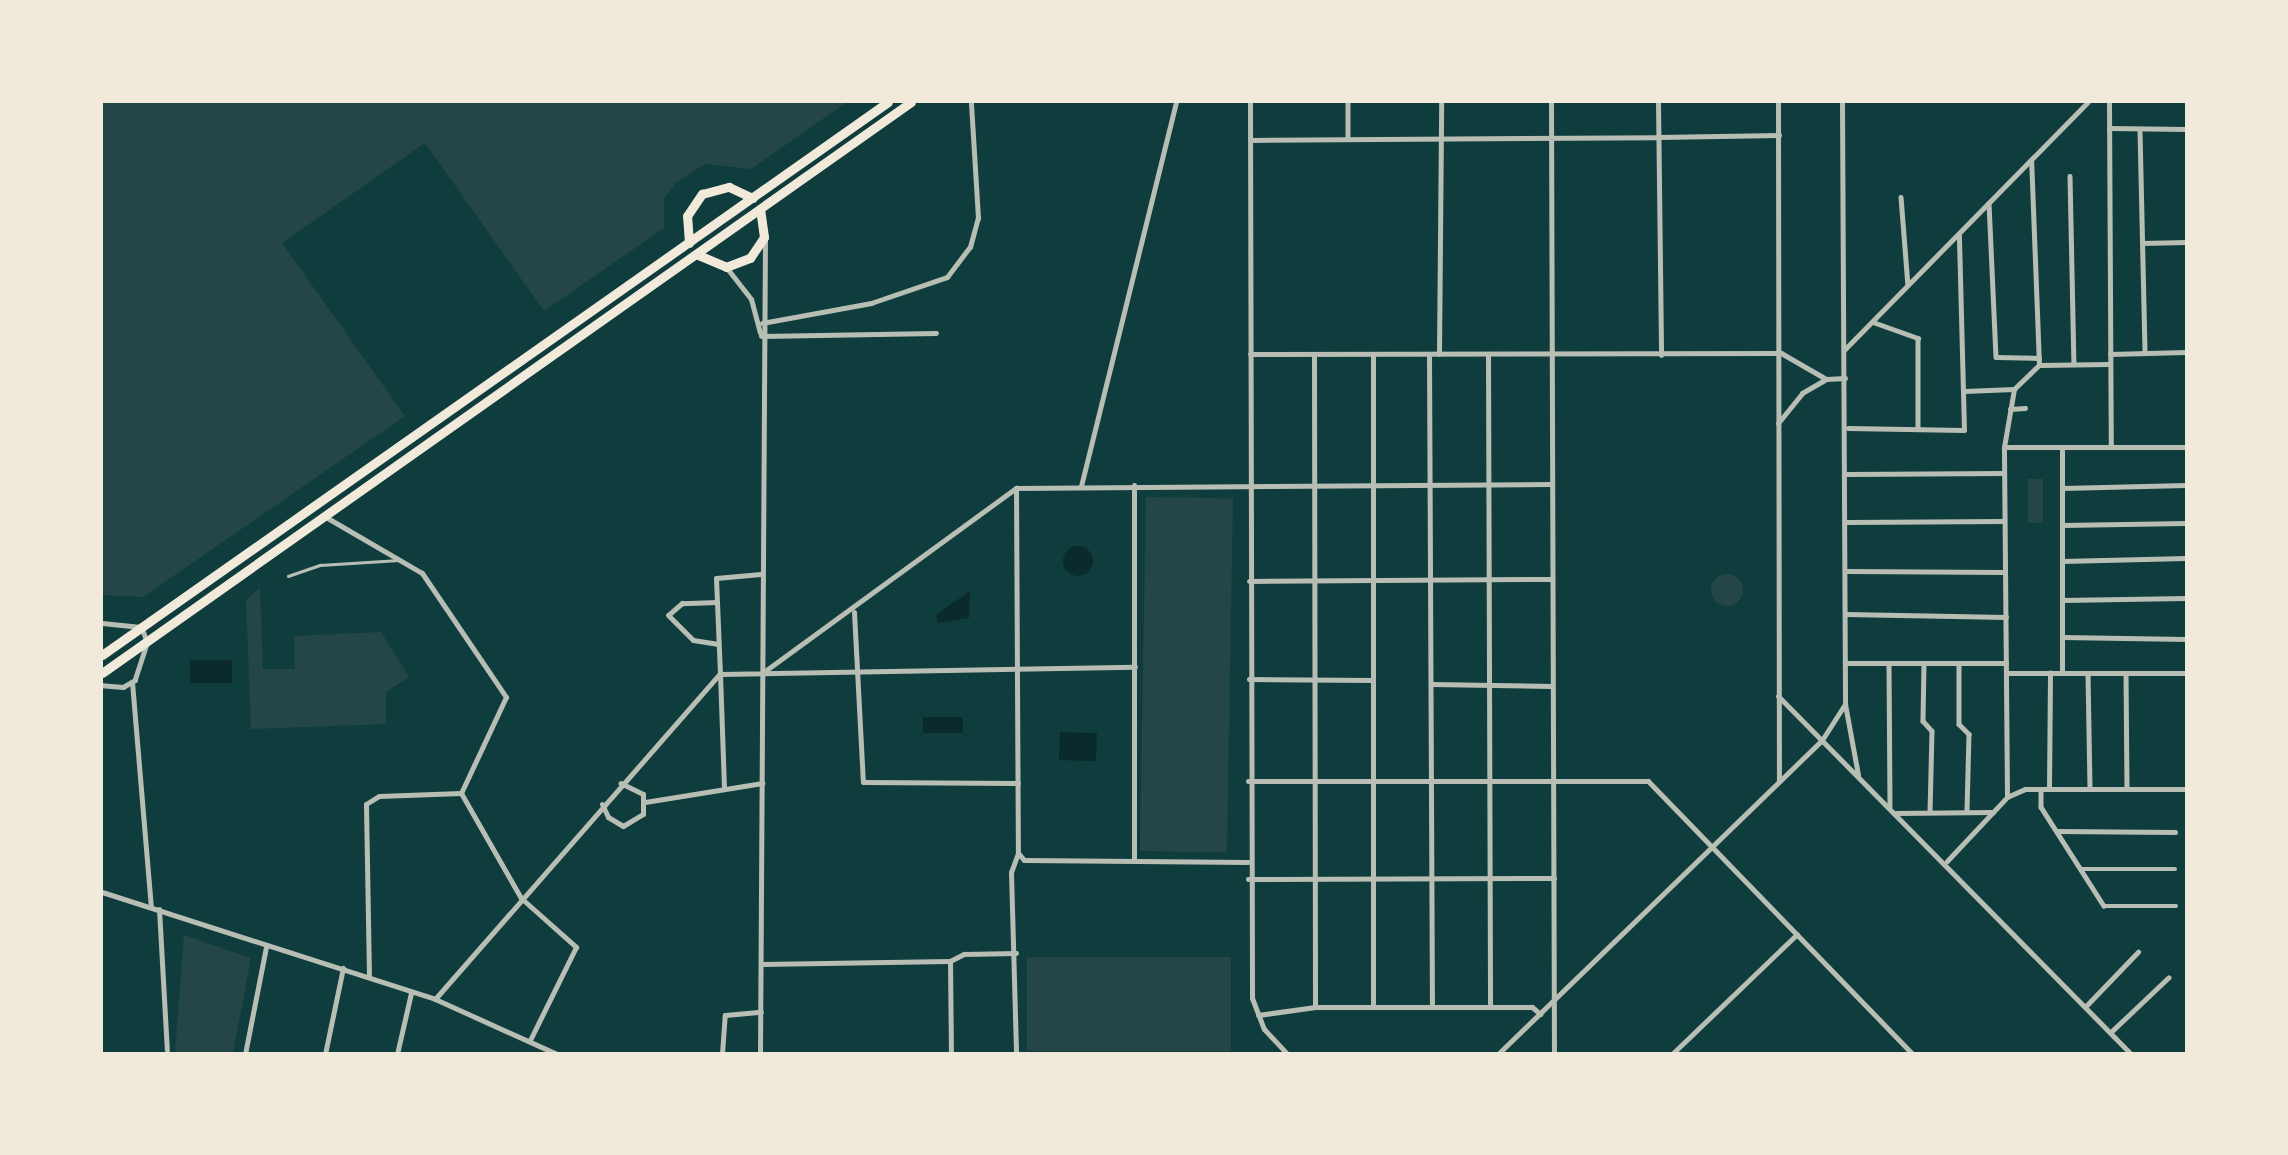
<!DOCTYPE html>
<html>
<head>
<meta charset="utf-8">
<style>
	body { margin:0 }
	#map { position:relative; width:2288px; height:1155px; overflow:hidden; background:#0f3d3e; font-family:"Source Sans 3",sans-serif }
	div>[style] { position:absolute }
	.green>* { inset:0; background:#244646; transform-origin:0 0 }
	.round { border-radius:50% }
	.water>* { inset:0; background:#0a2a2b; transform-origin:0 0 }
	.service>* { height:2.5px; margin:-1.25px; padding:0 1.25px; transform-origin:1.25px; border-radius:1.25px; background:#b8beb3 }
	.pedestrian>* { height:4.5px; margin:-2.25px; padding:0 2.25px; transform-origin:2.25px; border-radius:2.25px; background:#b8beb3 }
	.minor>* { height:5px; margin:-2.5px; padding:0 2.5px; transform-origin:2.5px; border-radius:2.5px; background:#b8beb3 }
	.primary>* { height:9px; margin:-4.5px; padding:0 4.5px; transform-origin:4.5px; border-radius:4.5px; background:#f1e9da }
	span { translate:-50% -50%; white-space:nowrap; text-align:center; line-height:1.15; -webkit-text-stroke:5px #f1e9da; paint-order:stroke }
	.frame { position:absolute; inset:0; border:103px solid #f1e9da; pointer-events:none }
</style>
</head>
<body>
<div id="map">
	<div class="green">
		<div style="clip-path:polygon(102px 102px,847px 102px,751px 169px,705px 164px,677px 182px,664px 198px,664px 228px,544px 311px,425px 143px,282px 243px,405px 416px,143px 597px,102px 595px)"></div>
		<div style="left:2028px;top:479px;width:15px;height:44px"></div>
		<div style="left:1146px;top:497px;width:87px;height:354px;rotate:1deg"></div>
		<div class="round" style="left:1711px;top:574px;width:32px;height:32px"></div>
		<div style="clip-path:polygon(260px 588px,263px 669px,295px 669px,294px 636px,381px 632px,409px 677px,386px 692px,386px 724px,251px 729px,246px 600px)"></div>
		<div style="clip-path:polygon(184px 935px,251px 958px,233px 1053px,175px 1053px)"></div>
		<div style="left:1027px;top:957px;width:204px;height:94px"></div>
	</div>
	<div class="water">
		<div class="round" style="left:1063px;top:546px;width:30px;height:30px"></div>
		<div style="clip-path:polygon(970px 591px,969px 618px,938px 623px,936px 615px)"></div>
		<div style="left:190px;top:660px;width:42px;height:23px"></div>
		<div style="left:923px;top:717px;width:40px;height:16px"></div>
		<div style="left:1060px;top:732px;width:37px;height:28px;rotate:2deg"></div>
	</div>
	<div class="service">
		<div style="left:288px;top:576px;width:34px;rotate:-19deg"></div>
		<div style="left:320px;top:565px;width:79px;rotate:-3.6deg"></div>
	</div>
	<div class="pedestrian">
		<div style="left:1348px;top:102px;width:37px;rotate:90deg"></div>
		<div style="left:2109px;top:128px;width:77px;rotate:0.7deg"></div>
		<div style="left:2140px;top:130px;width:223px;rotate:88.7deg"></div>
		<div style="left:1659px;top:137px;width:120px;rotate:-1deg"></div>
		<div style="left:2070px;top:176px;width:188px;rotate:88.8deg"></div>
		<div style="left:1901px;top:197px;width:88px;rotate:85.5deg"></div>
		<div style="left:1989px;top:203px;width:154px;rotate:87.4deg"></div>
		<div style="left:1996px;top:357px;width:43px;rotate:1.3deg"></div>
		<div style="left:2142px;top:243px;width:44px;rotate:-1.3deg"></div>
		<div style="left:1873px;top:322px;width:48px;rotate:19.6deg"></div>
		<div style="left:1918px;top:338px;width:91px;rotate:90deg"></div>
		<div style="left:2110px;top:354px;width:76px;rotate:-1.5deg"></div>
		<div style="left:2010px;top:409px;width:15px;rotate:-4deg"></div>
		<div style="left:2062px;top:488px;width:124px;rotate:-1.4deg"></div>
		<div style="left:1847px;top:522px;width:157px;rotate:-0.4deg"></div>
		<div style="left:2062px;top:525px;width:124px;rotate:-0.9deg"></div>
		<div style="left:2062px;top:561px;width:124px;rotate:-1.4deg"></div>
		<div style="left:1847px;top:571px;width:158px;rotate:0.4deg"></div>
		<div style="left:2062px;top:600px;width:124px;rotate:-0.9deg"></div>
		<div style="left:1846px;top:614px;width:160px;rotate:1.1deg"></div>
		<div style="left:2062px;top:637px;width:124px;rotate:0.9deg"></div>
		<div style="left:1889px;top:663px;width:143px;rotate:89.6deg"></div>
		<div style="left:1924px;top:663px;width:58px;rotate:91deg"></div>
		<div style="left:1923px;top:721px;width:13px;rotate:48deg"></div>
		<div style="left:1932px;top:731px;width:81px;rotate:91.4deg"></div>
		<div style="left:1959px;top:663px;width:61px;rotate:90deg"></div>
		<div style="left:1959px;top:724px;width:14px;rotate:45deg"></div>
		<div style="left:1969px;top:734px;width:78px;rotate:91.5deg"></div>
		<div style="left:2088px;top:673px;width:116px;rotate:89deg"></div>
		<div style="left:2126px;top:673px;width:116px;rotate:89.5deg"></div>
		<div style="left:1249px;top:679px;width:124px;rotate:0.5deg"></div>
		<div style="left:2041px;top:789px;width:18px;rotate:90deg"></div>
		<div style="left:2041px;top:807px;width:117px;rotate:57.5deg"></div>
		<div style="left:2104px;top:906px;width:72px"></div>
		<div style="left:2049px;top:789px;width:116px;rotate:-89.5deg"></div>
		<div style="left:2057px;top:831px;width:118px;rotate:0.5deg"></div>
		<div style="left:2082px;top:869px;width:93px"></div>
		<div style="left:1248px;top:879px;width:306px;rotate:-0.2deg"></div>
		<div style="left:2086px;top:1006px;width:75px;rotate:-46.1deg"></div>
		<div style="left:2111px;top:1032px;width:79px;rotate:-43.5deg"></div>
	</div>
	<div class="minor">
		<div style="left:1250px;top:102px;width:896px;rotate:89.87deg"></div>
		<div style="left:1252px;top:998px;width:33px;rotate:69deg"></div>
		<div style="left:1264px;top:1029px;width:34px;rotate:47deg"></div>
		<div style="left:1551px;top:102px;width:952px;rotate:89.82deg"></div>
		<div style="left:1658px;top:102px;width:253px;rotate:89.3deg"></div>
		<div style="left:1778px;top:102px;width:678px;rotate:89.92deg"></div>
		<div style="left:1842px;top:102px;width:602px;rotate:89.71deg"></div>
		<div style="left:1845px;top:704px;width:72px;rotate:79.6deg"></div>
		<div style="left:2109px;top:102px;width:345px;rotate:89.7deg"></div>
		<div style="left:1250px;top:140px;width:409px;rotate:-0.4deg"></div>
		<div style="left:726px;top:267px;width:41px;rotate:52deg"></div>
		<div style="left:751px;top:299px;width:35px;rotate:75deg"></div>
		<div style="left:762px;top:323px;width:111px;rotate:-10.4deg"></div>
		<div style="left:871px;top:303px;width:80px;rotate:-18.9deg"></div>
		<div style="left:947px;top:277px;width:38px;rotate:-53deg"></div>
		<div style="left:970px;top:247px;width:30px;rotate:-75deg"></div>
		<div style="left:978px;top:218px;width:116px;rotate:-93.5deg"></div>
		<div style="left:761px;top:336px;width:175px;rotate:-1deg"></div>
		<div style="left:1845px;top:349px;width:346px;rotate:-45.5deg"></div>
		<div style="left:1781px;top:353px;width:52px;rotate:30deg"></div>
		<div style="left:1826px;top:379px;width:19px;rotate:-3deg"></div>
		<div style="left:1250px;top:354px;width:531px;rotate:-0.11deg"></div>
		<div style="left:1314px;top:354px;width:653px;rotate:89.91deg"></div>
		<div style="left:1373px;top:354px;width:653px;rotate:90deg"></div>
		<div style="left:1429px;top:354px;width:653px;rotate:89.74deg"></div>
		<div style="left:1439px;top:354px;width:252px;rotate:-89.5deg"></div>
		<div style="left:1488px;top:354px;width:653px;rotate:89.82deg"></div>
		<div style="left:2039px;top:365px;width:70px;rotate:-0.8deg"></div>
		<div style="left:1964px;top:391px;width:50px;rotate:-2.3deg"></div>
		<div style="left:1778px;top:423px;width:38px;rotate:-51deg"></div>
		<div style="left:1802px;top:393px;width:28px;rotate:-30deg"></div>
		<div style="left:1848px;top:428px;width:116px;rotate:1deg"></div>
		<div style="left:1964px;top:430px;width:196px;rotate:-91.5deg"></div>
		<div style="left:2004px;top:447px;width:182px"></div>
		<div style="left:2062px;top:447px;width:226px;rotate:90deg"></div>
		<div style="left:1847px;top:474px;width:157px;rotate:-0.4deg"></div>
		<div style="left:1134px;top:485px;width:376px;rotate:90deg"></div>
		<div style="left:1081px;top:486px;width:396px;rotate:-76.1deg"></div>
		<div style="left:1016px;top:488px;width:365px;rotate:89.7deg"></div>
		<div style="left:1018px;top:853px;width:20px;rotate:110deg"></div>
		<div style="left:1011px;top:872px;width:182px;rotate:88.4deg"></div>
		<div style="left:1016px;top:488px;width:535px;rotate:-0.43deg"></div>
		<div style="left:324px;top:516px;width:113px;rotate:30.2deg"></div>
		<div style="left:422px;top:573px;width:150px;rotate:55.9deg"></div>
		<div style="left:506px;top:697px;width:106px;rotate:115.1deg"></div>
		<div style="left:1249px;top:581px;width:303px;rotate:-0.4deg"></div>
		<div style="left:717px;top:602px;width:35px;rotate:178deg"></div>
		<div style="left:682px;top:603px;width:18px;rotate:139deg"></div>
		<div style="left:668px;top:615px;width:35px;rotate:45deg"></div>
		<div style="left:693px;top:640px;width:24px;rotate:9deg"></div>
		<div style="left:854px;top:612px;width:170px;rotate:87deg"></div>
		<div style="left:863px;top:782px;width:155px;rotate:0.4deg"></div>
		<div style="left:102px;top:623px;width:39px;rotate:6deg"></div>
		<div style="left:141px;top:627px;width:16px;rotate:68deg"></div>
		<div style="left:147px;top:642px;width:40px;rotate:108deg"></div>
		<div style="left:135px;top:680px;width:14px;rotate:150deg"></div>
		<div style="left:123px;top:687px;width:21px;rotate:-175deg"></div>
		<div style="left:1845px;top:663px;width:161px"></div>
		<div style="left:765px;top:671px;width:311px;rotate:-36.1deg"></div>
		<div style="left:2006px;top:673px;width:180px"></div>
		<div style="left:132px;top:682px;width:225px;rotate:85.2deg"></div>
		<div style="left:1431px;top:684px;width:121px;rotate:0.9deg"></div>
		<div style="left:1778px;top:696px;width:503px;rotate:45.4deg"></div>
		<div style="left:1248px;top:781px;width:400px"></div>
		<div style="left:1648px;top:781px;width:380px;rotate:45.9deg"></div>
		<div style="left:724px;top:788px;width:114px;rotate:-92deg"></div>
		<div style="left:720px;top:674px;width:415px;rotate:-1deg"></div>
		<div style="left:461px;top:793px;width:121px;rotate:60.3deg"></div>
		<div style="left:521px;top:898px;width:74px;rotate:41.7deg"></div>
		<div style="left:576px;top:947px;width:104px;rotate:116.3deg"></div>
		<div style="left:2007px;top:797px;width:350px;rotate:-90.5deg"></div>
		<div style="left:2004px;top:447px;width:59px;rotate:-80.2deg"></div>
		<div style="left:2014px;top:389px;width:35px;rotate:-44deg"></div>
		<div style="left:2039px;top:365px;width:205px;rotate:-92.2deg"></div>
		<div style="left:645px;top:802px;width:119px;rotate:-9.2deg"></div>
		<div style="left:602px;top:804px;width:14px;rotate:65deg"></div>
		<div style="left:608px;top:817px;width:17px;rotate:31deg"></div>
		<div style="left:623px;top:826px;width:23px;rotate:-31deg"></div>
		<div style="left:643px;top:814px;width:20px;rotate:-90deg"></div>
		<div style="left:643px;top:794px;width:25px;rotate:-154deg"></div>
		<div style="left:1896px;top:813px;width:97px;rotate:-0.6deg"></div>
		<div style="left:1018px;top:853px;width:9px;rotate:49deg"></div>
		<div style="left:1024px;top:860px;width:224px;rotate:0.5deg"></div>
		<div style="left:1947px;top:861px;width:88px;rotate:-46.8deg"></div>
		<div style="left:2007px;top:797px;width:20px;rotate:-24deg"></div>
		<div style="left:2025px;top:789px;width:161px"></div>
		<div style="left:102px;top:892px;width:350px;rotate:17.8deg"></div>
		<div style="left:435px;top:999px;width:134px;rotate:24.3deg"></div>
		<div style="left:159px;top:909px;width:141px;rotate:86.8deg"></div>
		<div style="left:950px;top:961px;width:16px;rotate:-27deg"></div>
		<div style="left:964px;top:954px;width:52px;rotate:-1.1deg"></div>
		<div style="left:762px;top:964px;width:188px;rotate:-0.9deg"></div>
		<div style="left:950px;top:961px;width:93px;rotate:89.4deg"></div>
		<div style="left:369px;top:977px;width:173px;rotate:-91deg"></div>
		<div style="left:366px;top:804px;width:15px;rotate:-32deg"></div>
		<div style="left:379px;top:796px;width:82px;rotate:-2.1deg"></div>
		<div style="left:435px;top:999px;width:432px;rotate:-48.8deg"></div>
		<div style="left:720px;top:674px;width:96px;rotate:-92.4deg"></div>
		<div style="left:716px;top:578px;width:45px;rotate:-5.1deg"></div>
		<div style="left:1258px;top:1015px;width:58px;rotate:-8deg"></div>
		<div style="left:1315px;top:1007px;width:217px"></div>
		<div style="left:1532px;top:1007px;width:11px;rotate:41deg"></div>
		<div style="left:245px;top:1054px;width:109px;rotate:-78.9deg"></div>
		<div style="left:325px;top:1054px;width:88px;rotate:-78.2deg"></div>
		<div style="left:397px;top:1054px;width:63px;rotate:-77.1deg"></div>
		<div style="left:722px;top:1054px;width:39px;rotate:-86deg"></div>
		<div style="left:725px;top:1015px;width:36px;rotate:-5deg"></div>
		<div style="left:760px;top:1054px;width:816px;rotate:-89.65deg"></div>
		<div style="left:1498px;top:1054px;width:451px;rotate:-44.1deg"></div>
		<div style="left:1822px;top:740px;width:43px;rotate:-57.4deg"></div>
		<div style="left:1672px;top:1054px;width:173px;rotate:-43.8deg"></div>
	</div>
	<div class="primary">
		<div style="left:689px;top:243px;width:27px;rotate:-94deg"></div>
		<div style="left:687px;top:216px;width:27px;rotate:-56deg"></div>
		<div style="left:702px;top:194px;width:28px;rotate:-15deg"></div>
		<div style="left:729px;top:187px;width:26px;rotate:25deg"></div>
		<div style="left:696px;top:254px;width:33px;rotate:23deg"></div>
		<div style="left:726px;top:267px;width:26px;rotate:-21deg"></div>
		<div style="left:750px;top:258px;width:25px;rotate:-56deg"></div>
		<div style="left:764px;top:237px;width:27px;rotate:-98deg"></div>
		<div style="left:102px;top:655px;width:961px;rotate:-35.13deg"></div>
		<div style="left:102px;top:673px;width:990px;rotate:-35.21deg"></div>
	</div>
	<div class="frame"></div>
</div>
</body>
</html>
